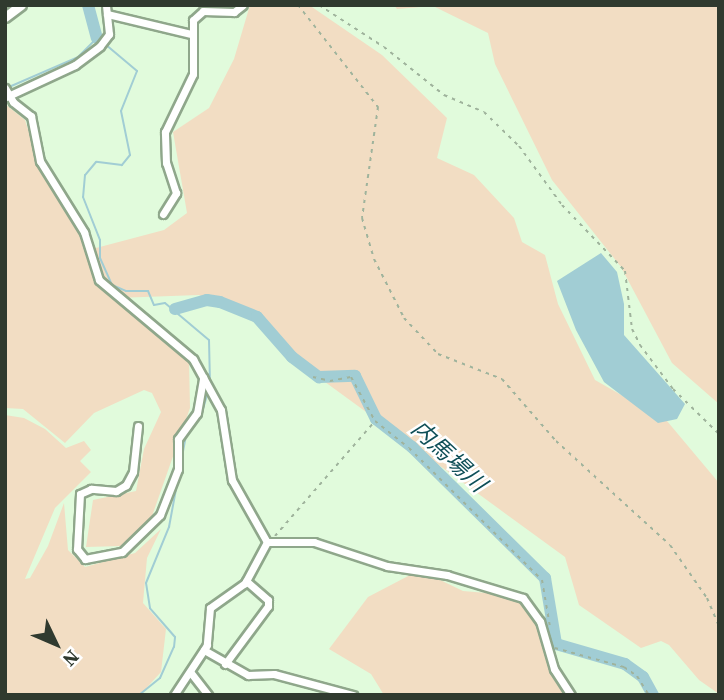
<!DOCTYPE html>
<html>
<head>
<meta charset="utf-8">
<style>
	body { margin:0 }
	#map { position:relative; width:724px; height:700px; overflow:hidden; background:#e1fbdc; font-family:"Source Serif 4","Noto Sans JP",serif }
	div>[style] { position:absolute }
	.green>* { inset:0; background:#f2ddc3 }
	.water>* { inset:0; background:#a1cdd4 }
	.stream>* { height:2px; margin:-1px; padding:0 1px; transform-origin:1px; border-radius:1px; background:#a1cdd4 }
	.river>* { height:12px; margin:-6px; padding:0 6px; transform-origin:6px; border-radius:6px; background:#a1cdd4 }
	.path>* { height:2px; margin-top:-1px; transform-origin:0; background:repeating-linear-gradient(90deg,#9fb39c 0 3.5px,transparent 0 8.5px) }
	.roads { filter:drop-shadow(2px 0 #8fa78b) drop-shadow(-2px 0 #8fa78b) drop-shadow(0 2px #8fa78b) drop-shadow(0 -2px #8fa78b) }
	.minor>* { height:7px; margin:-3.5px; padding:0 3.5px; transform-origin:3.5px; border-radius:3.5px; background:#fff }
	.major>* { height:9px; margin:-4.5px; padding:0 4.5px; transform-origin:4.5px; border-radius:4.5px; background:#fff }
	span { translate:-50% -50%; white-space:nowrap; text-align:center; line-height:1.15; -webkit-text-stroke:5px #fff; paint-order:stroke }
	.water-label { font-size:23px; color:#0f4f57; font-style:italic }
	.frame { position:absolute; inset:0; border:7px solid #303a2f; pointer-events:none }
	.north { position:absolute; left:21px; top:609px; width:70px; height:70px; -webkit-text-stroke:5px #fff; paint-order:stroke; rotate:134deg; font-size:19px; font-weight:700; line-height:28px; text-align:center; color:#303a2f }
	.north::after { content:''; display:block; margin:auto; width:24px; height:32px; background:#303a2f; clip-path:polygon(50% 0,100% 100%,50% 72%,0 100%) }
</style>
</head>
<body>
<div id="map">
	<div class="green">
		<div style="clip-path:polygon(250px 5px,309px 5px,382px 55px,447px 118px,437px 158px,474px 175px,514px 218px,522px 242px,545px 255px,558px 304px,595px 380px,667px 421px,719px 483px,719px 694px,699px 680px,669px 645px,661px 641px,641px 648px,579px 605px,565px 557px,299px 363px,272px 331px,199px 295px,116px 298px,189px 360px,190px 408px,151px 519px,122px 546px,86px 547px,93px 500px,136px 491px,144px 449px,161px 412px,152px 393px,144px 390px,94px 413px,65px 443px,23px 409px,5px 408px,5px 104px,25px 120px,37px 157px,96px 248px,164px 230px,187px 213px,173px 132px,209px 108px,234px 59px)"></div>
		<div style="clip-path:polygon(394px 5px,719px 5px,719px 404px,672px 363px,621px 267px,552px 180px,495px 64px,488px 33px,433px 6px,397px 9px)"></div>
		<div style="clip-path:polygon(5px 415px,24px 418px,45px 429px,66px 448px,84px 441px,91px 450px,80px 461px,91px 472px,55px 508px,25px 579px,30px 578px,48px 546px,64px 503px,68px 550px,85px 567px,135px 553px,161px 529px,147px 558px,143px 603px,166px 629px,161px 672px,140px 695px,5px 695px)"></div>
		<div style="clip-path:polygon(412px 574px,434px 577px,463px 591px,510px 595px,531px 608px,553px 675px,566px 695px,384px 695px,371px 674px,329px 649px,368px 597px)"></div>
	</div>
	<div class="water">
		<div style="clip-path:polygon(601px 253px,617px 272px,624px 304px,624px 335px,685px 404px,677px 419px,658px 423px,604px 382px,576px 330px,557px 281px)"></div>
	</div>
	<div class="stream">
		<div style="left:105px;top:44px;width:42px;rotate:40.2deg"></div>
		<div style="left:137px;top:71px;width:43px;rotate:111.8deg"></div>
		<div style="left:121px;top:111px;width:45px;rotate:78.4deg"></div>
		<div style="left:130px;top:155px;width:13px;rotate:129deg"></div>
		<div style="left:122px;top:165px;width:26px;rotate:-173deg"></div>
		<div style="left:96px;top:162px;width:17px;rotate:130deg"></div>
		<div style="left:85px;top:175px;width:22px;rotate:95deg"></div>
		<div style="left:83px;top:197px;width:46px;rotate:68.4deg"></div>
		<div style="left:100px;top:240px;width:18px;rotate:90deg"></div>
		<div style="left:100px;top:258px;width:30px;rotate:66deg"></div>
		<div style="left:112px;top:285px;width:15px;rotate:23deg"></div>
		<div style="left:126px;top:291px;width:22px"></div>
		<div style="left:148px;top:291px;width:15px;rotate:67deg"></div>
		<div style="left:154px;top:305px;width:11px;rotate:-10deg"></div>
		<div style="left:165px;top:303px;width:57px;rotate:40.1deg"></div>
		<div style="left:209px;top:340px;width:43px;rotate:88.7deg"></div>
		<div style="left:9px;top:87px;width:75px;rotate:-23.5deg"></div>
		<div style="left:78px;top:57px;width:27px;rotate:-45deg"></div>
		<div style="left:97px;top:38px;width:4px;rotate:45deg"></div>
		<div style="left:189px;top:430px;width:18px;rotate:-49deg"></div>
		<div style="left:201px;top:416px;width:25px;rotate:-74deg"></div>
		<div style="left:139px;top:695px;width:27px;rotate:-39deg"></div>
		<div style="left:160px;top:678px;width:34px;rotate:-66deg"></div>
		<div style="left:174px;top:647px;width:10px;rotate:-84deg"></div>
		<div style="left:175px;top:637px;width:38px;rotate:-131deg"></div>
		<div style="left:150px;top:608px;width:25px;rotate:-99deg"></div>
		<div style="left:146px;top:583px;width:61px;rotate:-67.7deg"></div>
		<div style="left:169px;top:527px;width:94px;rotate:-79.5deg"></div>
	</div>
	<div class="river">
		<div style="left:88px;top:5px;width:34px;rotate:75deg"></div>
		<div style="left:175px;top:309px;width:33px;rotate:-16deg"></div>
		<div style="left:207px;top:300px;width:13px;rotate:9deg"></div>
		<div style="left:220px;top:302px;width:40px;rotate:22deg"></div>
		<div style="left:257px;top:317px;width:53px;rotate:48.8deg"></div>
		<div style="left:292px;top:357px;width:34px;rotate:37deg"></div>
		<div style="left:319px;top:377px;width:36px;rotate:-2deg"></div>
		<div style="left:355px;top:376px;width:48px;rotate:64deg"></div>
		<div style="left:376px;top:419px;width:46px;rotate:37.9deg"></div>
		<div style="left:412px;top:447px;width:187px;rotate:44.6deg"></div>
		<div style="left:545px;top:578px;width:67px;rotate:80.5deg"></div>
		<div style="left:556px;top:644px;width:72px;rotate:16.2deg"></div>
		<div style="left:625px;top:664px;width:22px;rotate:36deg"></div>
		<div style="left:643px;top:677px;width:21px;rotate:61deg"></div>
	</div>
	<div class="path">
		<div style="left:298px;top:5px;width:130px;rotate:51.9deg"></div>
		<div style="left:378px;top:107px;width:112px;rotate:98.2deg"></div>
		<div style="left:362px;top:218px;width:43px;rotate:73.7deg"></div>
		<div style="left:374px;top:259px;width:66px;rotate:63deg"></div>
		<div style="left:404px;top:318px;width:50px;rotate:46.6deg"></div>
		<div style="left:438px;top:354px;width:69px;rotate:21.3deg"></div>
		<div style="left:502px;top:379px;width:82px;rotate:48.9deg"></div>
		<div style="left:556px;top:441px;width:154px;rotate:42.4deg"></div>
		<div style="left:670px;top:545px;width:65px;rotate:55.1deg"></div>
		<div style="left:707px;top:598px;width:30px;rotate:67deg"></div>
		<div style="left:319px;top:5px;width:77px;rotate:32.9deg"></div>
		<div style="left:384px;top:47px;width:77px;rotate:38.7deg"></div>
		<div style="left:444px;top:95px;width:43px;rotate:23deg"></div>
		<div style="left:484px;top:112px;width:49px;rotate:44.2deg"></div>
		<div style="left:519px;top:146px;width:73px;rotate:53.9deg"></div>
		<div style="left:562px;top:205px;width:91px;rotate:46.3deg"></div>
		<div style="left:625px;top:271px;width:58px;rotate:83.1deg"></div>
		<div style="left:632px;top:329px;width:18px;rotate:63deg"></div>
		<div style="left:640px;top:345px;width:55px;rotate:53.1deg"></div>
		<div style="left:673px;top:389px;width:64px;rotate:44.4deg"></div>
		<div style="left:313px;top:377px;width:17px;rotate:13deg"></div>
		<div style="left:330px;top:381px;width:21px;rotate:-11deg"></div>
		<div style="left:351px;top:377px;width:50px;rotate:61.4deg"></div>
		<div style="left:275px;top:536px;width:152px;rotate:-49deg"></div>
		<div style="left:375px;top:421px;width:43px;rotate:38.5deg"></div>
		<div style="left:409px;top:448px;width:187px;rotate:44.8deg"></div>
		<div style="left:542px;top:580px;width:48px;rotate:80.3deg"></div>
		<div style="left:555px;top:648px;width:72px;rotate:15.4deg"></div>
		<div style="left:624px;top:667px;width:16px;rotate:35deg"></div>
		<div style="left:637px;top:676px;width:22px;rotate:58deg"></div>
	</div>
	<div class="roads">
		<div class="minor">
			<div style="left:107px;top:14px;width:86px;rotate:13.4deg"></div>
			<div style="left:5px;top:88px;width:16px;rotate:60deg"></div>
			<div style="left:13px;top:102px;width:23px;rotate:38deg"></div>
			<div style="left:31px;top:116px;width:46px;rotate:78.7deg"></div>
			<div style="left:40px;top:161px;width:84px;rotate:58.2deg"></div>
			<div style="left:84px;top:232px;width:50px;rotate:72.6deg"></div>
			<div style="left:99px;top:280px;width:123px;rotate:40deg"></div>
			<div style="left:193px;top:359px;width:58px;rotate:61.2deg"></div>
			<div style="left:221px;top:410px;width:71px;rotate:81.1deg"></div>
			<div style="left:232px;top:480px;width:71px;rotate:60.6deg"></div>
			<div style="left:267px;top:542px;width:47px;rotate:118.2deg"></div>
			<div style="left:245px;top:583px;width:43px;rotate:144.5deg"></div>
			<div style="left:210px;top:608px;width:37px;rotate:95deg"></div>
			<div style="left:207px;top:645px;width:60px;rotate:123.4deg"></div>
			<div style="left:6px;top:97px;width:76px;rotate:-24.9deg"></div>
			<div style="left:75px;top:65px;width:31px;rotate:-37deg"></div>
			<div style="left:100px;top:46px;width:15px;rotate:-53deg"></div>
			<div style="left:109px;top:34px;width:29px;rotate:-96deg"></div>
			<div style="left:163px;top:214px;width:25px;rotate:-58deg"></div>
			<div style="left:176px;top:193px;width:32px;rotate:-108deg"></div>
			<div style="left:166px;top:163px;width:31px;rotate:-92deg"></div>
			<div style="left:165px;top:132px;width:64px;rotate:-64.2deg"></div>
			<div style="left:193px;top:74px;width:54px;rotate:-90deg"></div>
			<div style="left:193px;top:20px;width:13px;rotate:-42deg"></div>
			<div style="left:203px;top:11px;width:31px;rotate:2deg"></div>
			<div style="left:234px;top:12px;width:11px;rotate:-38deg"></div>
			<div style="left:138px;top:426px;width:46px;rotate:96.2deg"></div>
			<div style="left:133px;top:472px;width:15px;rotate:118deg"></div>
			<div style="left:126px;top:485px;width:12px;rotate:149deg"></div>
			<div style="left:116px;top:491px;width:25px;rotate:-175deg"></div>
			<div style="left:91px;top:489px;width:12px;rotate:156deg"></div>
			<div style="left:80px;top:494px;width:55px;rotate:93.1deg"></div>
			<div style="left:77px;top:549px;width:13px;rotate:51deg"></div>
			<div style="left:85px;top:559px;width:38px;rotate:-11deg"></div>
			<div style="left:122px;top:552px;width:53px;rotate:-44.2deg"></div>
			<div style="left:160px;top:515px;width:49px;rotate:-68.6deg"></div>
			<div style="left:178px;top:469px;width:30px;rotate:-90deg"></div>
			<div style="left:178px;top:439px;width:32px;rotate:-54deg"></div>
			<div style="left:197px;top:413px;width:36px;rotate:-80deg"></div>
			<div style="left:267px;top:542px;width:47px"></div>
			<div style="left:314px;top:542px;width:77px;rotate:18.2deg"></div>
			<div style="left:387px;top:566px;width:61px;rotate:8.5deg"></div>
			<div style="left:447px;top:575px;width:79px;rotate:16.8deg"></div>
			<div style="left:523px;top:598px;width:29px;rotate:54deg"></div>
			<div style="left:540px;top:621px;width:50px;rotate:73.7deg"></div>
			<div style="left:554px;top:669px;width:31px;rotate:57deg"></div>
			<div style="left:204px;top:650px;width:51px;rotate:29.6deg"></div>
			<div style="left:248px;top:675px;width:26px;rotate:-2deg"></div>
			<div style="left:274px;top:674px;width:82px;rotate:14.9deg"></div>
			<div style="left:225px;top:664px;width:72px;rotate:-53.4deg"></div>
			<div style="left:268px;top:606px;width:6px;rotate:-90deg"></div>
			<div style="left:268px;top:600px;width:29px;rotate:-139deg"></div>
			<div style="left:191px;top:673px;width:28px;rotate:52deg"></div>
		</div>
		<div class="major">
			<div style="left:5px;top:17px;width:20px;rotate:-37deg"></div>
		</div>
	</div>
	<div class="water-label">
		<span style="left:449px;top:456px;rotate:43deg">内馬場川</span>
	</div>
	<div class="frame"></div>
	<div class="north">N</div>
</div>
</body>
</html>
